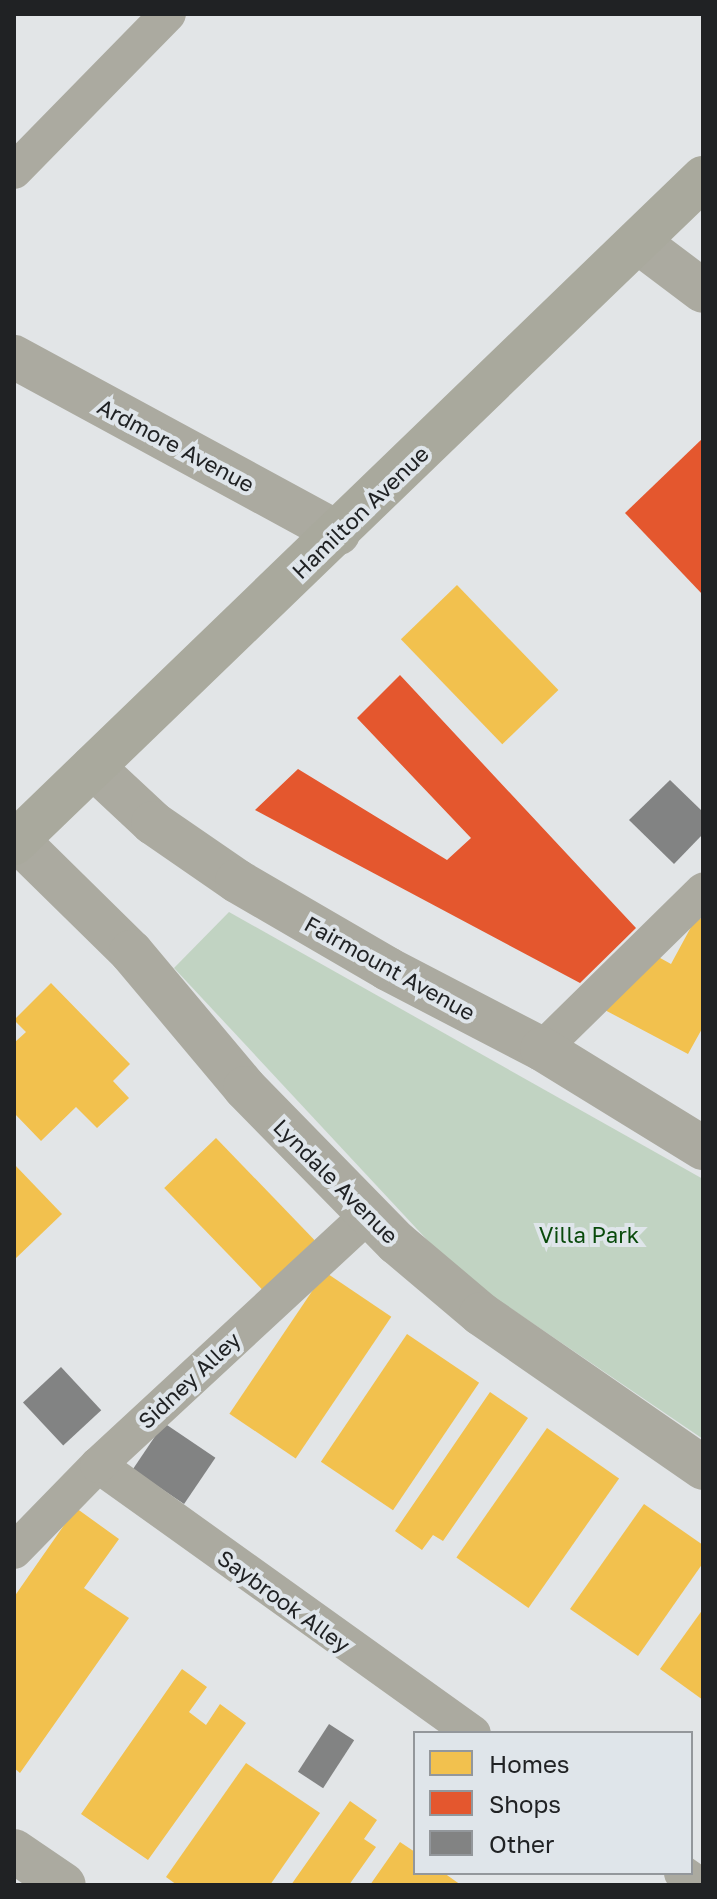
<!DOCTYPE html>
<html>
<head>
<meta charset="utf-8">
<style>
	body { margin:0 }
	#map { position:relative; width:717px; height:1899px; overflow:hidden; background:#e2e5e7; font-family:"Golos Text",sans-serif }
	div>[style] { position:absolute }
	.green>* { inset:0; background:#c1d3c2 }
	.homes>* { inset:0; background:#f2c14e; transform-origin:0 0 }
	.shops>* { inset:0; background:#e4572e }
	.building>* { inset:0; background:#828383; transform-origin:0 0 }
	.service>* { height:36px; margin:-18px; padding:0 18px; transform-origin:18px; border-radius:18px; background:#abaaa0 }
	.minor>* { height:44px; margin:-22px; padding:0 22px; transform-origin:22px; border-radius:22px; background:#abaaa0 }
	.secondary>* { height:44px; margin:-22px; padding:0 22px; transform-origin:22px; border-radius:22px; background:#a9a99d }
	span { translate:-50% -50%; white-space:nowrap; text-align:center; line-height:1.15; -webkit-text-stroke:8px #dfe5ea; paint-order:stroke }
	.street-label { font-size:22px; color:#202224 }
	.park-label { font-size:22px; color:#094a0c }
	.frame { position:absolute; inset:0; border:16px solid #202224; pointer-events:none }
	.legend { position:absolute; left:413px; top:1731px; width:280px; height:144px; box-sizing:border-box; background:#dfe5ea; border:2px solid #93979b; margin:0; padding:10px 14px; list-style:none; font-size:24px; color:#202224 }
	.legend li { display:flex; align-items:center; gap:16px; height:40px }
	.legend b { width:40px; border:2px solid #93979b }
</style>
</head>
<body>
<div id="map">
	<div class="green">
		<div style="clip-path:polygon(229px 912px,703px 1179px,703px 1439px,457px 1272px,174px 968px)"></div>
	</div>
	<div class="homes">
		<div style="left:457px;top:585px;width:146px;height:78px;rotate:46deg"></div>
		<div style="clip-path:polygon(697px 916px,703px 920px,703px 1027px,688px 1054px,601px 1008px,653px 954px,671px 964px)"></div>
		<div style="clip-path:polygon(51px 983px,130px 1064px,113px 1081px,129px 1098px,97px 1128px,76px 1107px,41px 1141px,14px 1113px,14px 1043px,26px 1032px,14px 1020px)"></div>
		<div style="left:216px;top:1138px;width:142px;height:72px;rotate:46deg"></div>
		<div style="clip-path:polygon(14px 1164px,62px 1214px,14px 1260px)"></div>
		<div style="left:325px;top:1272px;width:80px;height:171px;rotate:34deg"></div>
		<div style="left:407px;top:1334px;width:87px;height:154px;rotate:34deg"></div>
		<div style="clip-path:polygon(490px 1392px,528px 1418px,443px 1541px,433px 1535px,422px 1550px,395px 1531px)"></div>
		<div style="left:547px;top:1428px;width:88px;height:158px;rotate:35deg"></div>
		<div style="clip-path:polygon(644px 1504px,703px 1545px,703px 1563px,638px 1656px,570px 1609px)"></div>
		<div style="clip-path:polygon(76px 1508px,119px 1539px,84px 1588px,129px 1618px,20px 1773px,14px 1768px,14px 1597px)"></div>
		<div style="clip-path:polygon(703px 1609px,703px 1700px,660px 1669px)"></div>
		<div style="clip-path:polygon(182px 1669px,207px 1687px,189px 1712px,206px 1725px,220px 1704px,246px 1723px,148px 1860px,81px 1814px)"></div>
		<div style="clip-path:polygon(246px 1763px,320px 1813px,270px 1885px,177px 1885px,166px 1877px)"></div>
		<div style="clip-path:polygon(350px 1801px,377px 1820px,364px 1839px,376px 1847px,349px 1885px,291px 1885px)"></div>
		<div style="clip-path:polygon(400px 1842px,415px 1852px,415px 1873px,444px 1873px,461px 1885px,370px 1885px)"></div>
	</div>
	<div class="shops">
		<div style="clip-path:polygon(703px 438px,703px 595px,625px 513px)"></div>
		<div style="clip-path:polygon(400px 675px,636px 928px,580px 983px,255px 810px,298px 769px,447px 860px,471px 838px,357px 718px)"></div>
	</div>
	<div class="building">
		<div style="clip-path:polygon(670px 780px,703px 812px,703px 834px,674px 864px,629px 820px)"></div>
		<div style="left:61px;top:1367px;width:59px;height:52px;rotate:47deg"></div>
		<div style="left:164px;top:1423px;width:62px;height:56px;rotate:34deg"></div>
		<div style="left:329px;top:1724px;width:30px;height:57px;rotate:33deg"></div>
	</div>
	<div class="service">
		<div style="left:14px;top:171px;width:220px;rotate:-45.6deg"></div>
		<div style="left:542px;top:1049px;width:226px;rotate:-44.5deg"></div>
		<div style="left:98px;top:1465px;width:461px;rotate:35.6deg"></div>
		<div style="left:14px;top:1551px;width:120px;rotate:-45.7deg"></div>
		<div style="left:98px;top:1465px;width:369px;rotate:-42.8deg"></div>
		<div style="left:682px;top:1873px;width:21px;rotate:35deg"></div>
	</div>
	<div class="minor">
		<div style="left:638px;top:242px;width:81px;rotate:37deg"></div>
		<div style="left:14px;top:357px;width:369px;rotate:28.5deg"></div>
		<div style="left:93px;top:767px;width:82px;rotate:43deg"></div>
		<div style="left:153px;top:823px;width:102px;rotate:34.6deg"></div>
		<div style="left:237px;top:881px;width:175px;rotate:30.2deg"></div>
		<div style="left:388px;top:969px;width:174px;rotate:27.5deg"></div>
		<div style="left:542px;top:1049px;width:189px;rotate:31.6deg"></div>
		<div style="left:17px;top:840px;width:160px;rotate:44.5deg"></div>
		<div style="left:131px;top:952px;width:177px;rotate:50deg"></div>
		<div style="left:245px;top:1088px;width:217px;rotate:45.6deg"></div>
		<div style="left:397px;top:1243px;width:110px;rotate:40.2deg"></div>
		<div style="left:481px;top:1314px;width:270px;rotate:34.7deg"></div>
		<div style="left:14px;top:1851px;width:60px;rotate:34.2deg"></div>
	</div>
	<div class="secondary">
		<div style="left:14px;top:843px;width:958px;rotate:-43.98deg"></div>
	</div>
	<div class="street-label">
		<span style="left:176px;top:445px;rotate:28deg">Ardmore Avenue</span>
		<span style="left:360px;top:512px;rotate:-44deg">Hamilton Avenue</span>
		<span style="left:390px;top:968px;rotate:29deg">Fairmount Avenue</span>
		<span style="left:336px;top:1181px;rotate:45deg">Lyndale Avenue</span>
		<span style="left:189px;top:1380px;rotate:-43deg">Sidney Alley</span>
		<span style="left:284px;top:1601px;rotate:36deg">Saybrook Alley</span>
	</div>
	<div class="park-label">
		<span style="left:589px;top:1235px">Villa Park</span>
	</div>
	<div class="frame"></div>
	<ul class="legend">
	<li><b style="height:22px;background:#f2c14e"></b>Homes</li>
	<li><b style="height:22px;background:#e4572e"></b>Shops</li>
	<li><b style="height:22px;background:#828383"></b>Other</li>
	</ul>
</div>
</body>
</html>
